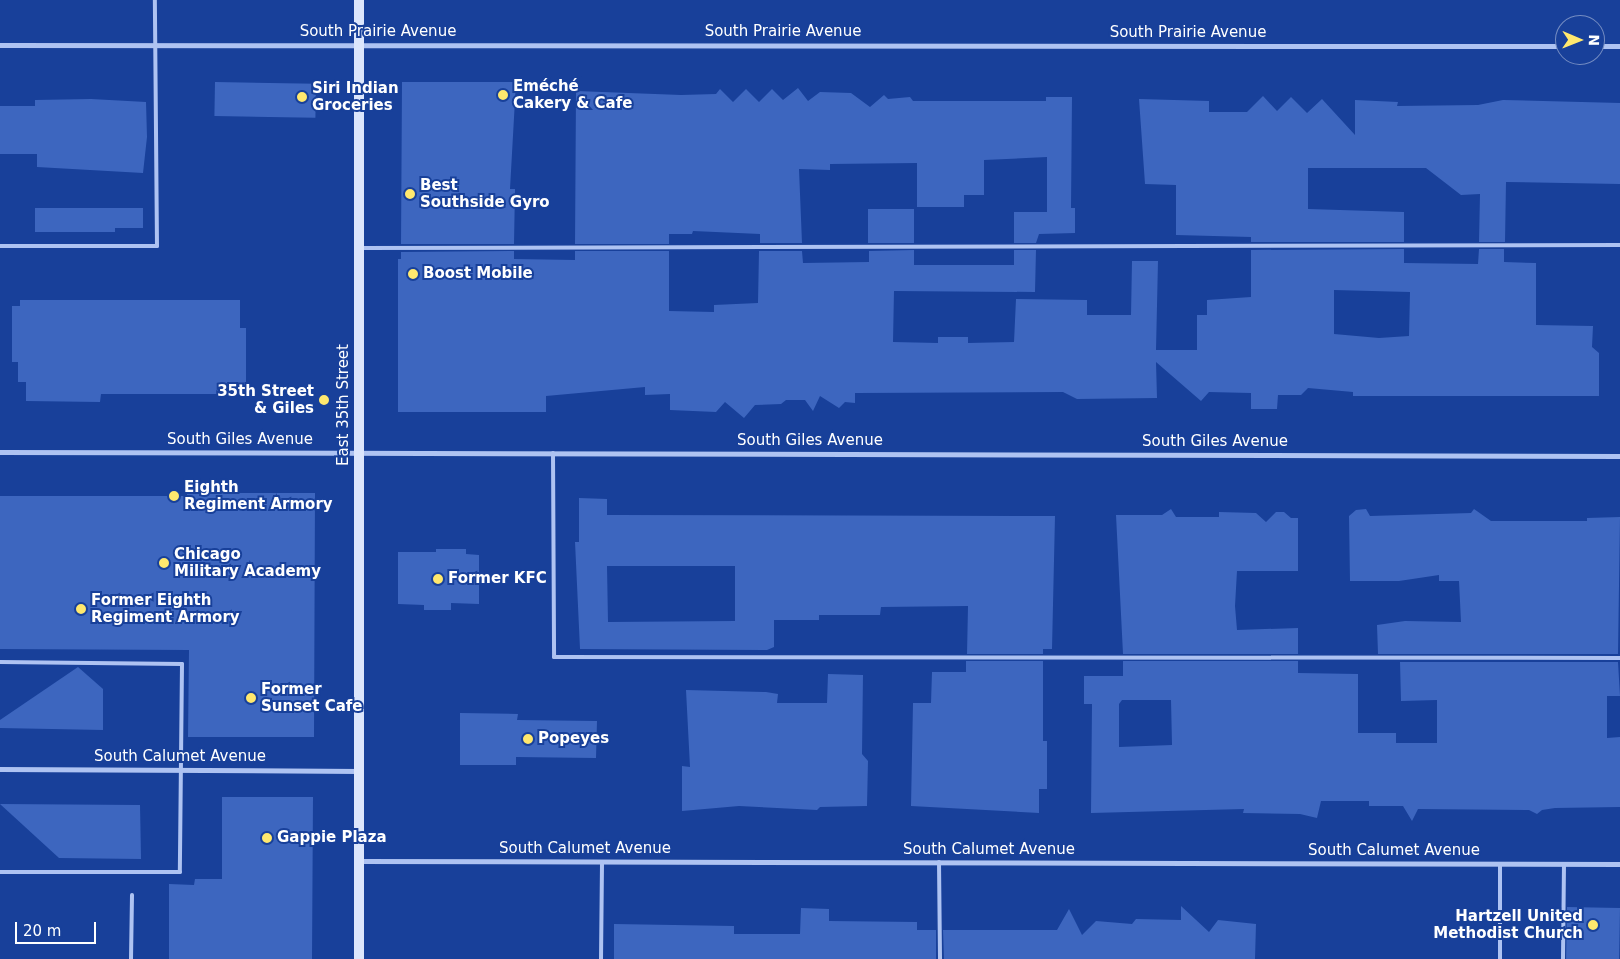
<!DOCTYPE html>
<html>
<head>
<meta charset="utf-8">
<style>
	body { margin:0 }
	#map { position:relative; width:1620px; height:959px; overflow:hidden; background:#18409a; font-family:"DejaVu Sans",sans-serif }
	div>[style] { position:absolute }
	.building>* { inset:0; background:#3d66bf; transform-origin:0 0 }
	.service>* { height:4px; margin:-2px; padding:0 2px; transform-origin:2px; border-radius:2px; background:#aec3f2 }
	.minor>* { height:5px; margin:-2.5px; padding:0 2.5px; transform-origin:2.5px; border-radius:2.5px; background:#aec3f2 }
	.secondary>* { height:10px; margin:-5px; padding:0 5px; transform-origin:5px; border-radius:5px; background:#dce6fc }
	.dots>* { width:14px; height:14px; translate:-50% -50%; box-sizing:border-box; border:2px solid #18409a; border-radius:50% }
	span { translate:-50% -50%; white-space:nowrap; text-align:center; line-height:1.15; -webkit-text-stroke:4px #18409a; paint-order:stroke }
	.street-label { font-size:15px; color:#fff }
	.poi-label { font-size:15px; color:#fff; font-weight:700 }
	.left { translate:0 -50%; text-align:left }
	.right { translate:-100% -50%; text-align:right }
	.north { position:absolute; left:1555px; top:15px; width:50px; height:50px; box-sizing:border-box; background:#18409a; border:1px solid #748cc2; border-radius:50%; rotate:91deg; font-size:14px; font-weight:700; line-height:20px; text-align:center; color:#fff }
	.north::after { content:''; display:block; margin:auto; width:18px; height:22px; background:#ffe86e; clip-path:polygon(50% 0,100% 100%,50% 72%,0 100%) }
	.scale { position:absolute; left:15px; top:922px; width:81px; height:22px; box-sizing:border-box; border:2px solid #fff; border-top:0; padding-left:6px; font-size:15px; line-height:18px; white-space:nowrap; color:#fff; -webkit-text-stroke:4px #18409a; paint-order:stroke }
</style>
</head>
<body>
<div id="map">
	<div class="building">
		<div style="left:215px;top:82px;width:101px;height:34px;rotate:1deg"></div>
		<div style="clip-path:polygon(402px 82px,516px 82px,510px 189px,515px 189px,514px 244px,401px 244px)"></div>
		<div style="clip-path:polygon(798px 88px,808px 101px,820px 92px,851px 93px,870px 107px,884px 95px,888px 99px,910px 97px,913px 101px,1046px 101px,1046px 97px,1072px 97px,1071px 208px,1075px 208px,1075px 233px,1039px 234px,1036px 243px,1014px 243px,1014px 212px,1047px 212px,1047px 157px,984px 160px,984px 195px,964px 195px,964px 207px,917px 207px,917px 163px,830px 164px,830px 170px,799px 169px,802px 243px,760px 243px,760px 234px,693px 231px,692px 234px,669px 234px,669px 244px,575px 244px,576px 91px,681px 95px,716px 94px,720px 89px,733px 102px,746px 89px,759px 102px,772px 89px,783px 100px)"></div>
		<div style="clip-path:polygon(1263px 96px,1277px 111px,1291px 97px,1307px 113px,1322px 99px,1355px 135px,1355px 100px,1398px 102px,1397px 106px,1478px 105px,1503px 100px,1620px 103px,1620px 184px,1506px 182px,1505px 242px,1479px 242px,1480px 194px,1461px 195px,1426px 168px,1308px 168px,1308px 209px,1404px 212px,1404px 242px,1251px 242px,1251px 237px,1176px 235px,1176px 185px,1145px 184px,1139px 99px,1209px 101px,1209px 112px,1247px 112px)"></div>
		<div style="clip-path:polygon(91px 99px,146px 102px,147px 137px,143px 173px,37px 167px,37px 154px,0 154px,0 106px,35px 106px,35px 100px)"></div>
		<div style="clip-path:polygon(35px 208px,143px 208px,143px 228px,115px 228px,115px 232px,35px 232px)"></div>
		<div style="left:868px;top:209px;width:46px;height:34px"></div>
		<div style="clip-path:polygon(evenodd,1404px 249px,1404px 263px,1478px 264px,1479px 249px,1504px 249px,1504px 262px,1536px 263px,1536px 325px,1593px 326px,1592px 347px,1599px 353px,1599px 396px,1353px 396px,1353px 392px,1308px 388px,1301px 395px,1278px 395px,1277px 409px,1251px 409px,1251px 393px,1209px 392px,1201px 401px,1156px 362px,1157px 398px,1077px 399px,1063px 392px,855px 393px,855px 403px,845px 402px,839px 408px,820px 396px,813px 411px,805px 400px,786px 400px,781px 404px,755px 405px,744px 418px,725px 402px,716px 412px,670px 410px,670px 394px,645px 395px,645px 387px,546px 396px,546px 412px,398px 412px,398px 259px,401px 259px,401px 252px,514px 251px,514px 259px,575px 260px,575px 251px,669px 251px,669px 311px,714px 312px,714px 305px,758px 303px,759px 251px,802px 251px,803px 263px,869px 262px,869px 251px,914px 250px,914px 265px,1014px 265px,1014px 250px,1036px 250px,1035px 292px,894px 291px,893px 342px,938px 343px,938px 337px,968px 337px,968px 343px,1014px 342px,1016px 299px,1087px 300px,1087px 315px,1131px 315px,1132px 261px,1158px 261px,1156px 350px,1197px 350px,1197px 315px,1207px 315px,1207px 300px,1251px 297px,1251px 250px,1404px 249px,1334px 290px,1410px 292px,1409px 336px,1379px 338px,1334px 334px,1334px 290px)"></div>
		<div style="clip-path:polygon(20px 300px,240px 300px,240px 328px,246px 328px,246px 391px,234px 391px,234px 394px,101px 394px,100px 402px,26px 401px,26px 382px,18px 382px,18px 362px,12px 362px,12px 306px,20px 306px)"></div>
		<div style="clip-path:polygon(187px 493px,315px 493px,314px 737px,188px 737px,189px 650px,0 649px,0 496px,187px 496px)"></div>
		<div style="clip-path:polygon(evenodd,579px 498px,607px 499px,607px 515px,1055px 516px,1052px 649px,1043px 649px,1043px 654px,967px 654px,968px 606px,881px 607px,880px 615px,819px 615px,819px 620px,774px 620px,774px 647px,767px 650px,580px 649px,575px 542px,579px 542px,579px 498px,607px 566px,735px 566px,735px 621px,608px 622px,607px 566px)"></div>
		<div style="clip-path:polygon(1171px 509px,1176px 517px,1219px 517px,1219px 512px,1256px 513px,1266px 522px,1276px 512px,1284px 512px,1291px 518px,1298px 518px,1298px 571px,1237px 571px,1235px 606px,1237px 630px,1298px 628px,1298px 654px,1123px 654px,1116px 515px,1162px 515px)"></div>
		<div style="clip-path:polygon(1366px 509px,1370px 516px,1471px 513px,1474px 509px,1491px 521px,1587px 521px,1587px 518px,1620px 517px,1618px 654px,1378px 654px,1377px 625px,1405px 621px,1461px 622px,1459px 581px,1439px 581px,1439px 575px,1399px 581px,1350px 581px,1349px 516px,1356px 510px)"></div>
		<div style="clip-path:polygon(436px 549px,466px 549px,466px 554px,479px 555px,479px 604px,451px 603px,451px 610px,424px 610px,424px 605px,398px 604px,398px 552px,436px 552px)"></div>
		<div style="clip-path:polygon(966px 661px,1043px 661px,1043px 741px,1047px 741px,1047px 789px,1039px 789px,1039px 813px,911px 806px,913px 703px,931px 703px,932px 672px,966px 672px)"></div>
		<div style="clip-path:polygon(evenodd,1123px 661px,1298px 661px,1298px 673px,1358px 674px,1358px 733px,1396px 733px,1396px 743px,1437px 743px,1437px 700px,1401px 701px,1400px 662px,1618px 662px,1620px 696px,1607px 696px,1607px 738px,1620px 737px,1620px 807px,1555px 808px,1542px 810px,1537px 814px,1529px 810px,1418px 809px,1412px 821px,1403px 806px,1369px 806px,1369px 801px,1321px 801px,1317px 818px,1300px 814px,1243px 813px,1244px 809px,1091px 813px,1092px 704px,1084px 704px,1084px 676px,1123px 676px,1123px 661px,1122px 700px,1171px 700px,1172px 745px,1119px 747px,1119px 704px,1122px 700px)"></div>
		<div style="clip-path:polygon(78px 667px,103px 689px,103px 730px,0 728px,0 720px)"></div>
		<div style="clip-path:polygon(828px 674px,863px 675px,862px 754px,868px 761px,867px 806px,820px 807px,817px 810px,739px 806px,682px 811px,682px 766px,690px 767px,686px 690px,766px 692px,778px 694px,777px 703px,827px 703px)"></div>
		<div style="clip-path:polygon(460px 713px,518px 714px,517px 720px,597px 721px,596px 758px,516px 757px,516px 765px,460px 765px)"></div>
		<div style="clip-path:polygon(222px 797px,313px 797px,312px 959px,169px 959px,169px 884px,194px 885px,195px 879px,222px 879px)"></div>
		<div style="clip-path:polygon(0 804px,140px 805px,141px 859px,59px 858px)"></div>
		<div style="clip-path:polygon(1181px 906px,1209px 932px,1218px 920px,1256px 924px,1255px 959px,944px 959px,943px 930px,1057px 930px,1069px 909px,1082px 935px,1096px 921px,1132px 924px,1136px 919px,1181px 920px)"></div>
		<div style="left:1567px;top:907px;width:53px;height:52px;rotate:1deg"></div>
		<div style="clip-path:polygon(801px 908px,829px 909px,829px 921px,917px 922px,917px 930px,936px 930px,936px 959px,614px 959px,614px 924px,734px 926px,734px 934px,800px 934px)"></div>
	</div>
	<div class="service">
		<div style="left:0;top:246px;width:157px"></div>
		<div style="left:157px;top:246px;width:246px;rotate:-90.5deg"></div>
		<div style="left:361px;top:248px;width:1259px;rotate:-0.14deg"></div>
		<div style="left:553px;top:453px;width:204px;rotate:89.7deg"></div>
		<div style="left:554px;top:657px;width:1066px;rotate:0.05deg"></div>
		<div style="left:0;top:662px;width:182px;rotate:0.6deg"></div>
		<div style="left:182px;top:664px;width:208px;rotate:90.6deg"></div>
		<div style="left:180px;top:872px;width:180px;rotate:180deg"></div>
		<div style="left:939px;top:862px;width:97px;rotate:89.4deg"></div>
		<div style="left:1500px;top:864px;width:95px;rotate:90deg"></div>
		<div style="left:131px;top:959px;width:64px;rotate:-89.1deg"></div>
		<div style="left:601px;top:959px;width:97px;rotate:-89.4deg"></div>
		<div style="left:1563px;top:959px;width:95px;rotate:-89.4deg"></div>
	</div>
	<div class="minor">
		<div style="left:0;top:45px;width:1565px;rotate:0.04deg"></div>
		<div style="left:1595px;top:46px;width:25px"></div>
		<div style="left:0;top:452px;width:1620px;rotate:0.14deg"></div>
		<div style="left:0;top:769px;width:359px;rotate:0.3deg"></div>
		<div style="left:359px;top:861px;width:1261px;rotate:0.14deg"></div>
	</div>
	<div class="secondary">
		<div style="left:359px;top:959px;width:959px;rotate:-90deg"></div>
	</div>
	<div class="dots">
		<div style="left:503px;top:95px;background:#ffe86e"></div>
		<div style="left:302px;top:97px;background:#ffe86e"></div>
		<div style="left:410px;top:194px;background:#ffe86e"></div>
		<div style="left:413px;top:274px;background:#ffe86e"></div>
		<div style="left:324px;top:400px;background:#ffe86e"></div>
		<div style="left:174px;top:496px;background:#ffe86e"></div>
		<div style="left:164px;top:563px;background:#ffe86e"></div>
		<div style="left:438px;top:579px;background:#ffe86e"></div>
		<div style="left:81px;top:609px;background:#ffe86e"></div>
		<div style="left:251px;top:698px;background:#ffe86e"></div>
		<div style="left:528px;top:739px;background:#ffe86e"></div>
		<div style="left:267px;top:838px;background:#ffe86e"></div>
		<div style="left:1593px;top:925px;background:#ffe86e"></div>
	</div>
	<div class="street-label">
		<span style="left:378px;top:32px">South Prairie Avenue</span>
		<span style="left:783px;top:32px">South Prairie Avenue</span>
		<span style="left:1188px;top:33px">South Prairie Avenue</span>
		<span style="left:344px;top:405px;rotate:-90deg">East 35th Street</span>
		<span style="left:240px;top:440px">South Giles Avenue</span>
		<span style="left:810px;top:441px">South Giles Avenue</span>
		<span style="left:1215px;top:442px">South Giles Avenue</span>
		<span style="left:180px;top:757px">South Calumet Avenue</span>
		<span style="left:585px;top:849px">South Calumet Avenue</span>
		<span style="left:989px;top:850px">South Calumet Avenue</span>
		<span style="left:1394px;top:851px">South Calumet Avenue</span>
	</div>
	<div class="poi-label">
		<span class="left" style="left:513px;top:95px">Eméché<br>Cakery &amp; Cafe</span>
		<span class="left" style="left:312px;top:97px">Siri Indian<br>Groceries</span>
		<span class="left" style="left:420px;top:194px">Best<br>Southside Gyro</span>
		<span class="left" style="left:423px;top:274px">Boost Mobile</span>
		<span class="right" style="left:314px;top:400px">35th Street<br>&amp; Giles</span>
		<span class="left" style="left:184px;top:496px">Eighth<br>Regiment Armory</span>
		<span class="left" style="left:174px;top:563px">Chicago<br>Military Academy</span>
		<span class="left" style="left:448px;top:579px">Former KFC</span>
		<span class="left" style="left:91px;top:609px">Former Eighth<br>Regiment Armory</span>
		<span class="left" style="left:261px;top:698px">Former<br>Sunset Cafe</span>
		<span class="left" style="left:538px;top:739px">Popeyes</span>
		<span class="left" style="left:277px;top:838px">Gappie Plaza</span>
		<span class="right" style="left:1583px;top:925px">Hartzell United<br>Methodist Church</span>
	</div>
	<div class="north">N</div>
	<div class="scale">20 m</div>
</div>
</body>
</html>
